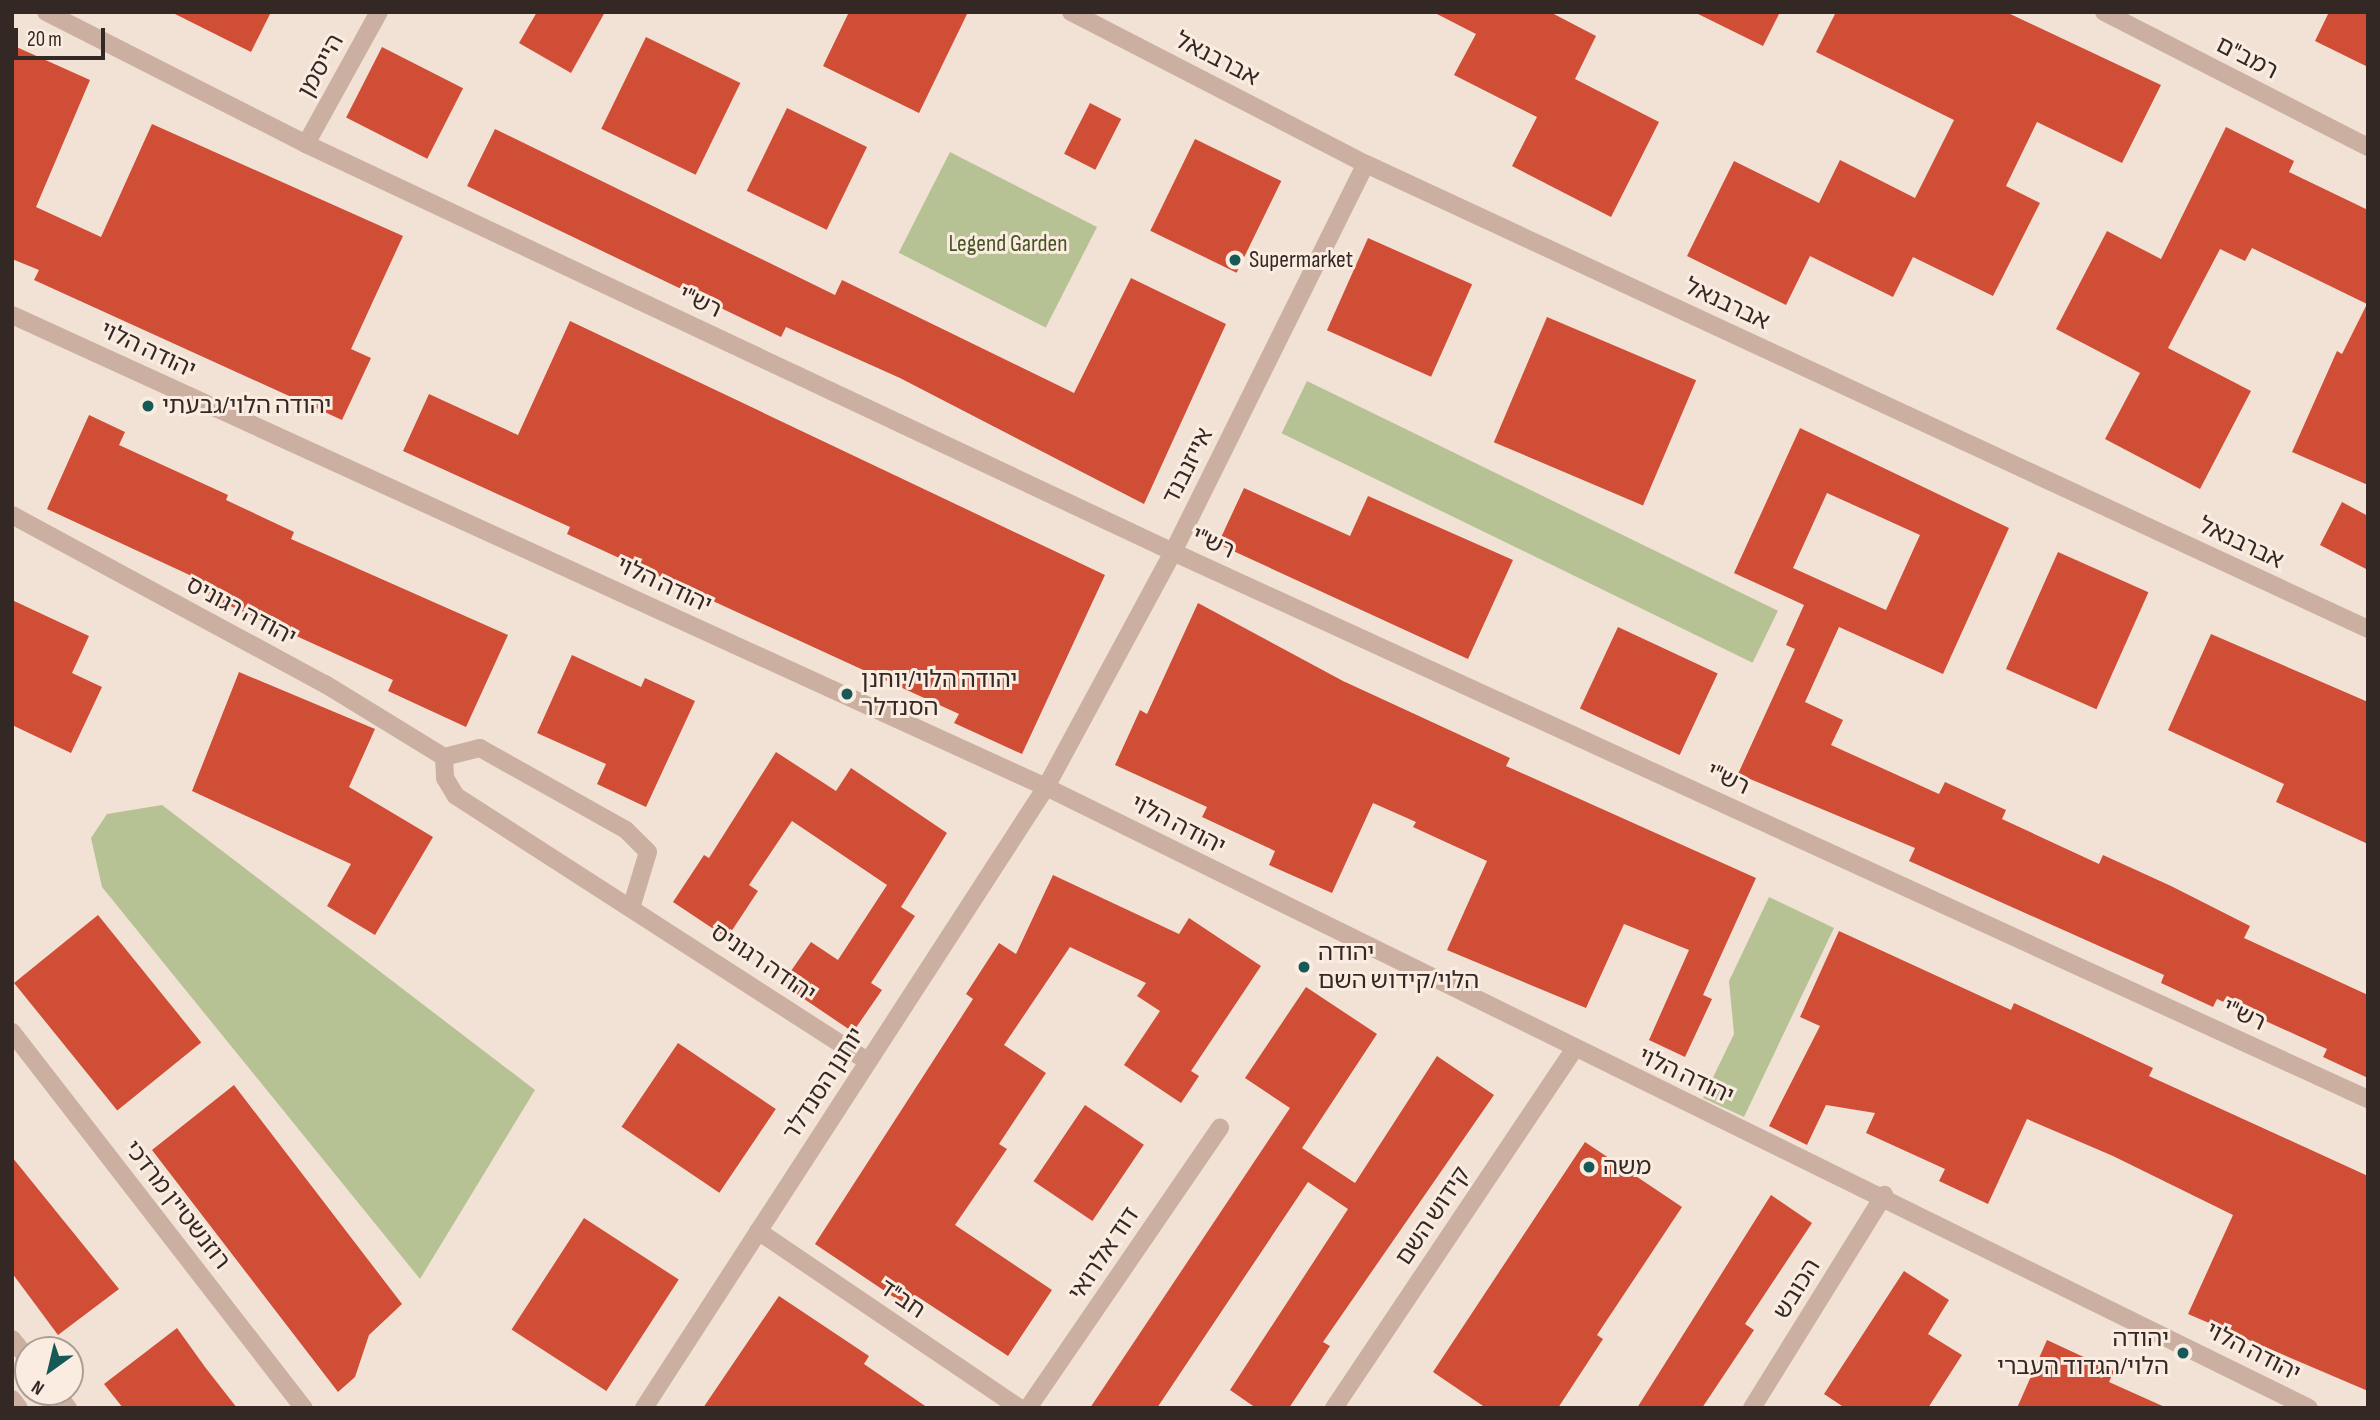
<!DOCTYPE html>
<html>
<head>
<meta charset="utf-8">
<style>
	body { margin:0 }
	#map { position:relative; width:2380px; height:1420px; overflow:hidden; background:#f2e2d5; font-family:"Sofia Sans Condensed","Noto Sans Hebrew",sans-serif }
	div>[style] { position:absolute }
	.green>* { inset:0; background:#b7c294; transform-origin:0 0 }
	.building>* { inset:0; background:#d04d36; transform-origin:0 0 }
	.minor>* { height:18px; margin:-9px; padding:0 9px; transform-origin:9px; border-radius:9px; background:#cbb0a1 }
	.dots>* { width:19px; height:19px; translate:-50% -50%; box-sizing:border-box; border:4px solid #faece1; border-radius:50% }
	span { translate:-50% -50%; white-space:nowrap; text-align:center; line-height:1.15; -webkit-text-stroke:6px #faece1; paint-order:stroke }
	.street-label { font-size:24px; color:#342824 }
	.park-label { font-size:24px; color:#485426 }
	.poi-label { font-size:24px; color:#342824 }
	.left { translate:0 -50%; text-align:left }
	.right { translate:-100% -50%; text-align:right }
	.frame { position:absolute; inset:0; border:14px solid #342824; pointer-events:none }
	.north { position:absolute; left:14px; top:1336px; width:70px; height:70px; box-sizing:border-box; background:#faece1; border:2px solid #ab9e95; border-radius:50%; rotate:214deg; font-size:19px; font-weight:700; line-height:28px; text-align:center; color:#342824 }
	.north::after { content:''; display:block; margin:auto; width:24px; height:32px; background:#175957; clip-path:polygon(50% 0,100% 100%,50% 72%,0 100%) }
	.scale { position:absolute; left:14px; top:28px; width:91px; height:32px; box-sizing:border-box; border:4px solid #342824; border-top:0; padding-left:9px; font-size:21px; line-height:24px; white-space:nowrap; color:#342824; -webkit-text-stroke:5px #faece1; paint-order:stroke }
</style>
</head>
<body>
<div id="map">
	<div class="green">
		<div style="left:950px;top:152px;width:165px;height:113px;rotate:27deg"></div>
		<div style="left:1307px;top:381px;width:524px;height:58px;rotate:26deg"></div>
		<div style="clip-path:polygon(162px 805px,535px 1090px,420px 1279px,102px 887px,91px 838px,107px 814px)"></div>
		<div style="clip-path:polygon(1769px 897px,1834px 928px,1744px 1117px,1703px 1098px,1734px 1034px,1729px 981px)"></div>
	</div>
	<div class="building">
		<div style="clip-path:polygon(171px 12px,271px 12px,251px 52px)"></div>
		<div style="clip-path:polygon(537px 12px,605px 12px,571px 73px,519px 43px)"></div>
		<div style="clip-path:polygon(849px 12px,968px 12px,919px 113px,823px 66px)"></div>
		<div style="clip-path:polygon(1433px 12px,1550px 12px,1596px 36px,1575px 79px,1659px 122px,1611px 217px,1512px 166px,1537px 117px,1454px 75px,1476px 34px)"></div>
		<div style="clip-path:polygon(1694px 12px,1780px 12px,1763px 46px)"></div>
		<div style="clip-path:polygon(1836px 12px,2006px 12px,2161px 85px,2122px 163px,2037px 122px,2006px 186px,2040px 203px,1993px 296px,1913px 257px,1893px 297px,1810px 256px,1786px 305px,1687px 256px,1734px 161px,1819px 203px,1840px 160px,1915px 198px,1954px 120px,1816px 52px)"></div>
		<div style="clip-path:polygon(2329px 12px,2368px 12px,2368px 67px,2315px 41px)"></div>
		<div style="left:646px;top:37px;width:105px;height:102px;rotate:26deg"></div>
		<div style="clip-path:polygon(12px 45px,90px 80px,36px 207px,101px 237px,152px 124px,403px 236px,351px 349px,371px 358px,342px 420px,34px 280px,39px 270px,12px 259px)"></div>
		<div style="left:382px;top:47px;width:91px;height:79px;rotate:27deg"></div>
		<div style="left:1090px;top:103px;width:35px;height:57px;rotate:27deg"></div>
		<div style="left:787px;top:108px;width:89px;height:92px;rotate:26deg"></div>
		<div style="clip-path:polygon(2226px 127px,2294px 161px,2289px 172px,2368px 210px,2368px 485px,2292px 452px,2337px 351px,2342px 354px,2367px 304px,2252px 248px,2245px 261px,2220px 249px,2168px 348px,2251px 391px,2200px 489px,2105px 439px,2140px 373px,2056px 329px,2107px 231px,2161px 259px)"></div>
		<div style="clip-path:polygon(495px 129px,835px 295px,842px 280px,1074px 393px,1131px 278px,1226px 324px,1144px 504px,900px 378px,786px 327px,781px 337px,467px 186px)"></div>
		<div style="left:1195px;top:139px;width:96px;height:102px;rotate:26deg"></div>
		<div style="left:1368px;top:238px;width:114px;height:101px;rotate:24deg"></div>
		<div style="left:1547px;top:317px;width:162px;height:136px;rotate:23deg"></div>
		<div style="clip-path:polygon(570px 321px,1105px 575px,1022px 754px,954px 723px,959px 714px,567px 534px,570px 527px,403px 451px,429px 394px,518px 435px)"></div>
		<div style="clip-path:polygon(89px 415px,125px 432px,119px 445px,228px 495px,226px 500px,294px 532px,291px 539px,508px 635px,466px 727px,388px 691px,393px 680px,204px 594px,209px 584px,47px 509px)"></div>
		<div style="clip-path:polygon(evenodd,1800px 428px,2009px 528px,1943px 674px,1839px 627px,1805px 702px,1843px 720px,1831px 745px,1939px 794px,1945px 782px,2006px 810px,2002px 819px,2099px 864px,2103px 855px,2171px 886px,2250px 926px,2244px 938px,2368px 995px,2368px 1078px,2323px 1057px,2327px 1049px,2217px 999px,2213px 1007px,2161px 983px,2164px 975px,1909px 861px,1915px 848px,1738px 774px,1795px 649px,1786px 645px,1804px 605px,1734px 573px,1800px 428px,1827px 493px,1920px 535px,1886px 610px,1793px 568px,1827px 493px)"></div>
		<div style="clip-path:polygon(1244px 488px,1350px 536px,1368px 496px,1513px 560px,1468px 659px,1218px 544px)"></div>
		<div style="clip-path:polygon(2342px 502px,2368px 516px,2368px 570px,2320px 545px)"></div>
		<div style="left:2058px;top:552px;width:99px;height:128px;rotate:24deg"></div>
		<div style="clip-path:polygon(12px 600px,89px 636px,72px 673px,102px 687px,71px 753px,12px 725px)"></div>
		<div style="clip-path:polygon(1198px 603px,1343px 681px,1510px 758px,1506px 766px,1756px 878px,1703px 995px,1712px 999px,1685px 1057px,1649px 1040px,1689px 950px,1624px 924px,1586px 1008px,1447px 950px,1487px 861px,1413px 827px,1416px 822px,1373px 803px,1332px 893px,1269px 865px,1275px 851px,1202px 817px,1207px 807px,1115px 765px,1140px 710px,1147px 714px)"></div>
		<div style="left:1618px;top:627px;width:110px;height:90px;rotate:25deg"></div>
		<div style="clip-path:polygon(2211px 634px,2368px 702px,2368px 844px,2276px 802px,2284px 784px,2168px 730px)"></div>
		<div style="clip-path:polygon(572px 655px,641px 687px,645px 678px,695px 701px,646px 807px,597px 784px,606px 764px,537px 733px)"></div>
		<div style="clip-path:polygon(239px 672px,375px 729px,349px 787px,433px 837px,375px 935px,327px 906px,351px 864px,192px 791px)"></div>
		<div style="clip-path:polygon(776px 752px,836px 791px,851px 768px,947px 833px,901px 907px,915px 916px,871px 983px,882px 990px,853px 1032px,782px 984px,811px 942px,838px 960px,887px 885px,792px 821px,749px 885px,758px 891px,727px 938px,673px 902px,704px 855px,709px 858px)"></div>
		<div style="clip-path:polygon(1053px 875px,1179px 934px,1189px 918px,1261px 966px,1191px 1071px,1199px 1076px,1181px 1103px,1124px 1065px,1160px 1011px,1137px 996px,1146px 983px,1070px 947px,1004px 1045px,1046px 1073px,999px 1144px,1007px 1149px,955px 1225px,1052px 1290px,1008px 1356px,915px 1295px,907px 1306px,815px 1244px,973px 999px,966px 994px,999px 943px,1016px 954px)"></div>
		<div style="left:98px;top:915px;width:164px;height:108px;rotate:51deg"></div>
		<div style="clip-path:polygon(1839px 931px,2011px 1010px,2014px 1003px,2081px 1034px,2153px 1068px,2149px 1076px,2368px 1176px,2368px 1391px,2188px 1314px,2233px 1215px,2113px 1156px,2027px 1119px,1988px 1204px,1939px 1181px,1945px 1169px,1866px 1133px,1875px 1113px,1826px 1105px,1807px 1145px,1769px 1126px,1820px 1026px,1800px 1017px)"></div>
		<div style="clip-path:polygon(1306px 987px,1377px 1034px,1302px 1148px,1355px 1183px,1437px 1056px,1494px 1095px,1323px 1342px,1330px 1346px,1289px 1408px,1256px 1408px,1230px 1390px,1348px 1209px,1308px 1182px,1157px 1408px,1090px 1408px,1290px 1108px,1245px 1078px)"></div>
		<div style="left:678px;top:1043px;width:118px;height:101px;rotate:34deg"></div>
		<div style="clip-path:polygon(234px 1085px,402px 1304px,369px 1335px,355px 1377px,338px 1392px,152px 1150px)"></div>
		<div style="left:1085px;top:1105px;width:71px;height:92px;rotate:34deg"></div>
		<div style="clip-path:polygon(1585px 1142px,1682px 1207px,1597px 1335px,1603px 1339px,1558px 1408px,1486px 1408px,1433px 1372px)"></div>
		<div style="clip-path:polygon(12px 1157px,119px 1289px,58px 1335px,12px 1273px)"></div>
		<div style="clip-path:polygon(1771px 1195px,1812px 1223px,1745px 1324px,1754px 1330px,1702px 1408px,1637px 1408px)"></div>
		<div style="left:584px;top:1218px;width:113px;height:133px;rotate:33deg"></div>
		<div style="clip-path:polygon(1904px 1271px,1949px 1300px,1928px 1334px,1962px 1355px,1928px 1408px,1845px 1408px,1824px 1394px)"></div>
		<div style="clip-path:polygon(779px 1296px,869px 1356px,864px 1364px,928px 1408px,703px 1408px)"></div>
		<div style="clip-path:polygon(177px 1328px,205px 1367px,237px 1408px,123px 1408px,104px 1384px)"></div>
		<div style="clip-path:polygon(2047px 1340px,2114px 1371px,2109px 1382px,2167px 1408px,2017px 1408px)"></div>
	</div>
	<div class="minor">
		<div style="left:46px;top:12px;width:292px;rotate:26.9deg"></div>
		<div style="left:306px;top:144px;width:958px;rotate:25.2deg"></div>
		<div style="left:1173px;top:552px;width:1314px;rotate:24.6deg"></div>
		<div style="left:1071px;top:12px;width:332px;rotate:27.3deg"></div>
		<div style="left:1366px;top:164px;width:1105px;rotate:24.89deg"></div>
		<div style="left:2104px;top:12px;width:297px;rotate:27.1deg"></div>
		<div style="left:306px;top:144px;width:151px;rotate:-61.1deg"></div>
		<div style="left:12px;top:315px;width:1137px;rotate:24.54deg"></div>
		<div style="left:1046px;top:787px;width:1407px;rotate:26.18deg"></div>
		<div style="left:12px;top:515px;width:356px;rotate:28.4deg"></div>
		<div style="left:325px;top:684px;width:140px;rotate:31.5deg"></div>
		<div style="left:444px;top:757px;width:21px;rotate:87deg"></div>
		<div style="left:445px;top:778px;width:21px;rotate:59deg"></div>
		<div style="left:456px;top:796px;width:490px;rotate:32.8deg"></div>
		<div style="left:444px;top:757px;width:37px;rotate:-14deg"></div>
		<div style="left:480px;top:748px;width:167px;rotate:29.3deg"></div>
		<div style="left:626px;top:830px;width:31px;rotate:45deg"></div>
		<div style="left:648px;top:852px;width:55px;rotate:106.8deg"></div>
		<div style="left:12px;top:1032px;width:476px;rotate:52.2deg"></div>
		<div style="left:758px;top:1231px;width:315px;rotate:34.1deg"></div>
		<div style="left:12px;top:1339px;width:26px;rotate:51deg"></div>
		<div style="left:55px;top:1392px;width:21px;rotate:51deg"></div>
		<div style="left:12px;top:1399px;width:11px;rotate:52deg"></div>
		<div style="left:644px;top:1408px;width:740px;rotate:-57.08deg"></div>
		<div style="left:1046px;top:787px;width:267px;rotate:-61.6deg"></div>
		<div style="left:1173px;top:552px;width:433px;rotate:-63.6deg"></div>
		<div style="left:1028px;top:1408px;width:340px;rotate:-55.6deg"></div>
		<div style="left:1334px;top:1408px;width:430px;rotate:-56.2deg"></div>
		<div style="left:1752px;top:1408px;width:251px;rotate:-58.2deg"></div>
	</div>
	<div class="dots">
		<div style="left:1235px;top:260px;background:#175957"></div>
		<div style="left:148px;top:406px;background:#175957"></div>
		<div style="left:847px;top:694px;background:#175957"></div>
		<div style="left:1304px;top:967px;background:#175957"></div>
		<div style="left:1589px;top:1167px;background:#175957"></div>
		<div style="left:2183px;top:1353px;background:#175957"></div>
	</div>
	<div class="street-label">
		<span style="left:2247px;top:58px;rotate:27deg">רמב"ם</span>
		<span style="left:1217px;top:59px;rotate:27deg">אברבנאל</span>
		<span style="left:321px;top:66px;rotate:-61deg">הייסמן</span>
		<span style="left:700px;top:302px;rotate:25deg">רש"י</span>
		<span style="left:1727px;top:304px;rotate:25deg">אברבנאל</span>
		<span style="left:148px;top:350px;rotate:25deg">יהודה הלוי</span>
		<span style="left:1188px;top:466px;rotate:-63deg">אייזנבנד</span>
		<span style="left:1213px;top:543px;rotate:24deg">רש"י</span>
		<span style="left:2241px;top:543px;rotate:25deg">אברבנאל</span>
		<span style="left:664px;top:585px;rotate:25deg">יהודה הלוי</span>
		<span style="left:241px;top:611px;rotate:28deg">יהודה רגוניס</span>
		<span style="left:1728px;top:779px;rotate:25deg">רש"י</span>
		<span style="left:1178px;top:825px;rotate:27deg">יהודה הלוי</span>
		<span style="left:763px;top:963px;rotate:34deg">יהודה רגוניס</span>
		<span style="left:2244px;top:1015px;rotate:25deg">רש"י</span>
		<span style="left:1686px;top:1076px;rotate:25deg">יהודה הלוי</span>
		<span style="left:824px;top:1084px;rotate:-57deg">יוחנן הסנדלר</span>
		<span style="left:177px;top:1205px;rotate:52deg">רוזנשטיין מרדכי</span>
		<span style="left:1433px;top:1216px;rotate:-56deg">קידוש השם</span>
		<span style="left:1104px;top:1254px;rotate:-56deg">דוד אלרואי</span>
		<span style="left:1797px;top:1289px;rotate:-58deg">הכובש</span>
		<span style="left:902px;top:1299px;rotate:34deg">חב"ד</span>
		<span style="left:2253px;top:1352px;rotate:27deg">יהודה הלוי</span>
	</div>
	<div class="park-label">
		<span style="left:1008px;top:244px">Legend Garden</span>
	</div>
	<div class="poi-label">
		<span class="left" style="left:1249px;top:260px">Supermarket</span>
		<span class="left" style="left:162px;top:406px">יהודה הלוי/גבעתי</span>
		<span class="left" style="left:861px;top:694px">יהודה הלוי/יוחנן<br>הסנדלר</span>
		<span class="left" style="left:1318px;top:967px">יהודה<br>הלוי/קידוש השם</span>
		<span class="left" style="left:1603px;top:1167px">משה</span>
		<span class="right" style="left:2169px;top:1353px">יהודה<br>הלוי/הגדוד העברי</span>
	</div>
	<div class="frame"></div>
	<div class="north">N</div>
	<div class="scale">20 m</div>
</div>
</body>
</html>
